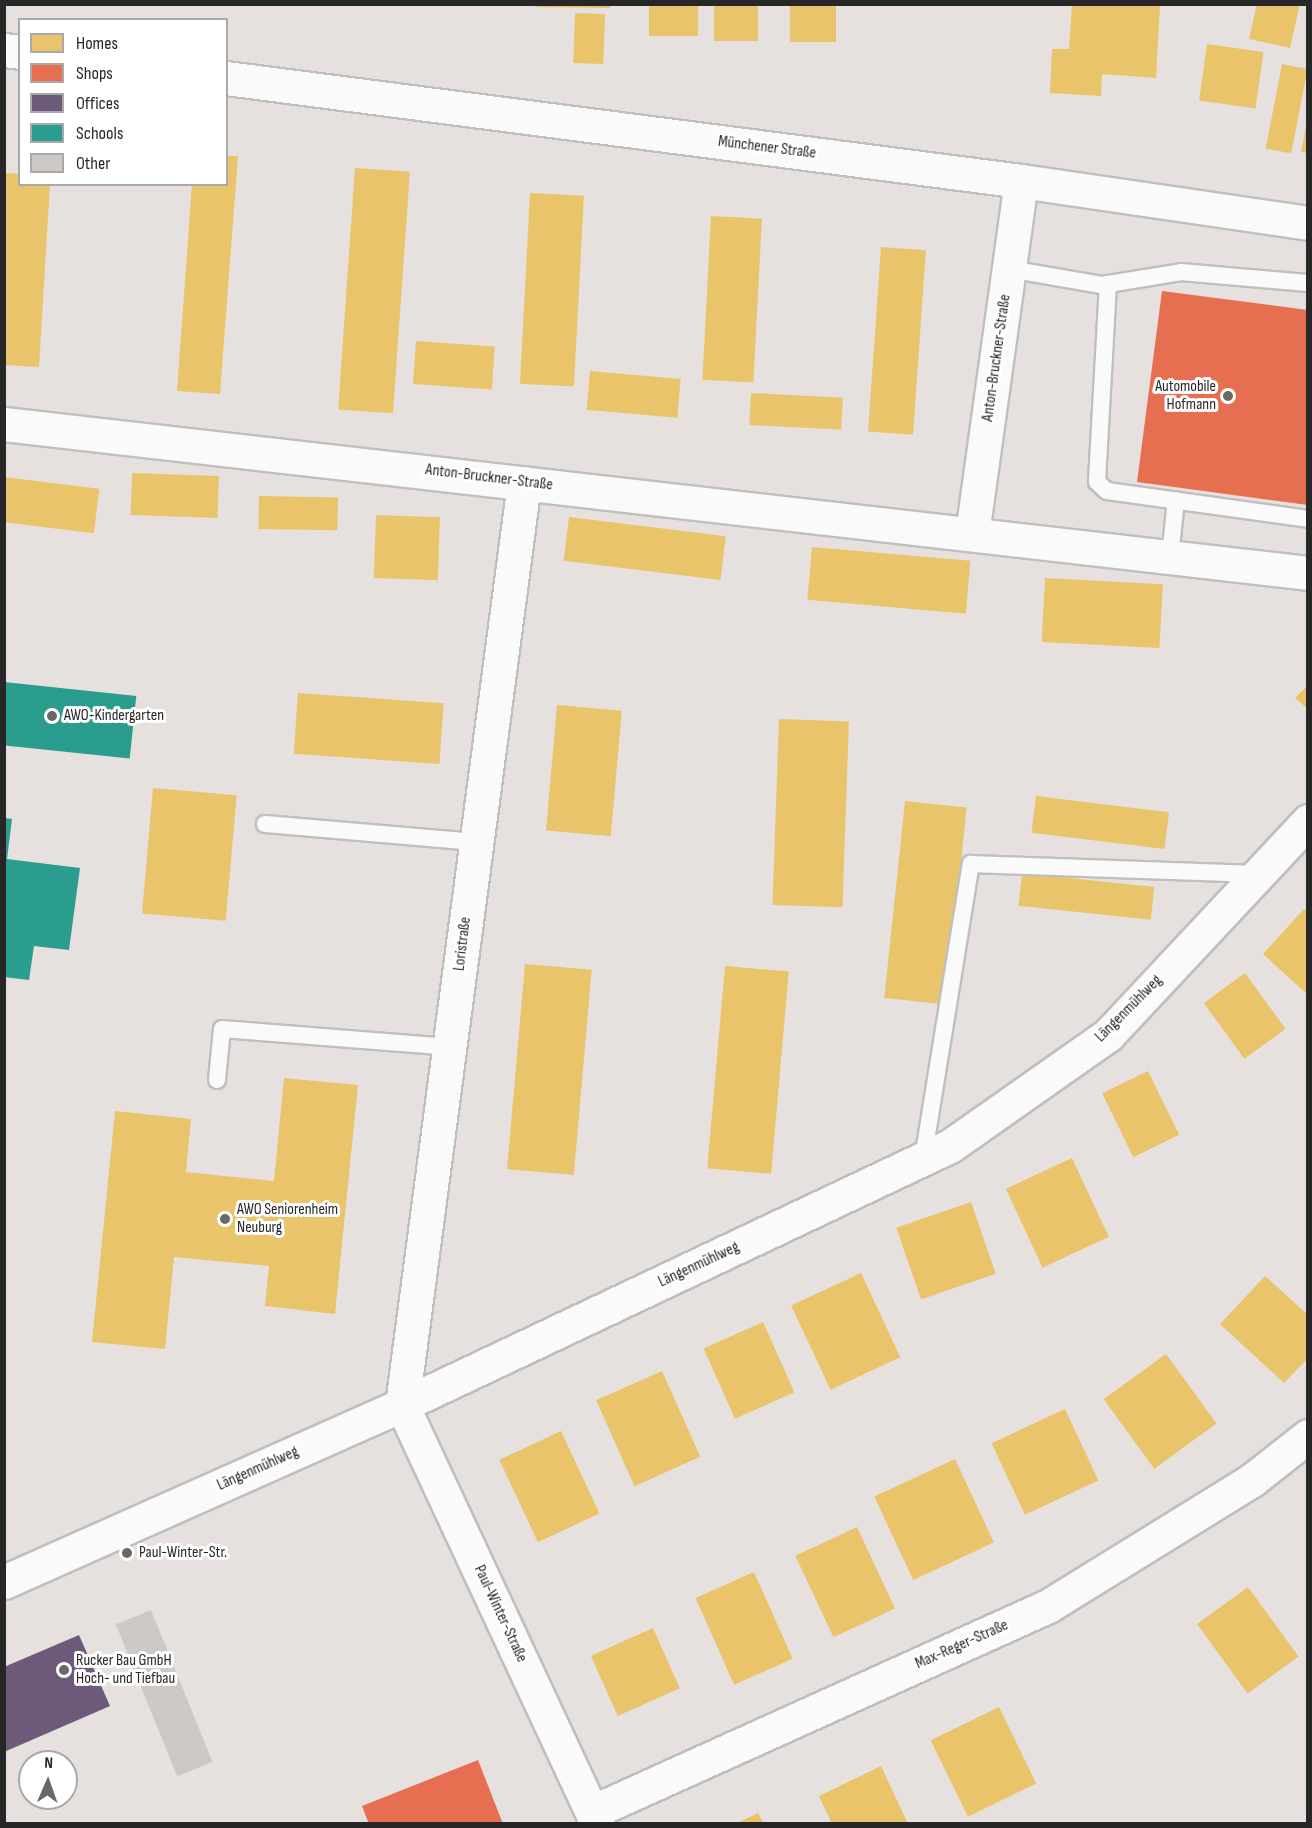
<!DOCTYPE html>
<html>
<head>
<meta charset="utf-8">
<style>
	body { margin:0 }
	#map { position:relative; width:1312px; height:1828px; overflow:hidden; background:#e6e1de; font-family:"Sofia Sans Condensed",sans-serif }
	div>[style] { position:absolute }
	.homes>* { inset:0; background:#e9c46a; transform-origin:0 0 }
	.shops>* { inset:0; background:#e76f51 }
	.offices>* { inset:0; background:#6d597a }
	.schools>* { inset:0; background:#2a9d8f; transform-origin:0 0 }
	.building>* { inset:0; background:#cdc9c7; transform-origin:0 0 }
	.roads { filter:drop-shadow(2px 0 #c0bfbf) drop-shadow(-2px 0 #c0bfbf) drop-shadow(0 2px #c0bfbf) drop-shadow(0 -2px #c0bfbf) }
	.service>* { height:16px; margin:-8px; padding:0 8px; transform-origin:8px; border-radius:8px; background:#fbfafa }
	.minor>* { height:33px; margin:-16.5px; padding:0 16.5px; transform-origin:16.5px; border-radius:16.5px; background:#fbfafa }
	.secondary>* { height:33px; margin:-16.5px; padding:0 16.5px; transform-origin:16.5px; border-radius:16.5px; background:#fbfafa }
	.dots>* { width:16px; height:16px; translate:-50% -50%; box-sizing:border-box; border:3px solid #fff; border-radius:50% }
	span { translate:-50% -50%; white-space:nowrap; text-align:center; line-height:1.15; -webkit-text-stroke:6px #fff; paint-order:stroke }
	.street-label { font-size:16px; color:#272727 }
	.poi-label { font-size:16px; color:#272727 }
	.right { translate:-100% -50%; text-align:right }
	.left { translate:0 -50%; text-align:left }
	.frame { position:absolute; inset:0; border:6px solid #272727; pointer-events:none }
	.legend { position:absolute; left:18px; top:18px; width:210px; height:168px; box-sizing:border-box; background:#fff; border:2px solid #a9a9a9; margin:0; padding:8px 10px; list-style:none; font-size:18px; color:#272727 }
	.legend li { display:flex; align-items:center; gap:12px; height:30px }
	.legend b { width:30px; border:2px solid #a9a9a9 }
	.north { position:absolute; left:18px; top:1750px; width:60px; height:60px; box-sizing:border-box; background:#fff; border:2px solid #a9a9a9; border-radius:50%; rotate:2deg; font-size:16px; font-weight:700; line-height:24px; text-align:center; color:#272727 }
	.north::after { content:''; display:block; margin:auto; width:21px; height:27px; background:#6a6867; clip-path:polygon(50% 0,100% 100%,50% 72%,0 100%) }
</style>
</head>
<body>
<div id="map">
	<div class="homes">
		<div style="clip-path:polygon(535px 4px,610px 4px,610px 8px,535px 7px)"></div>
		<div style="left:649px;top:4px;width:49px;height:32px"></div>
		<div style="left:714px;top:4px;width:44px;height:37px"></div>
		<div style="left:790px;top:4px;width:46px;height:38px"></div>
		<div style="clip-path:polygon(1072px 4px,1160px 4px,1156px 78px,1102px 74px,1101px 96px,1050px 93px,1052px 49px,1069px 49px)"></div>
		<div style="clip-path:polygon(1257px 4px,1300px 4px,1290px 48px,1249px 39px)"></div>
		<div style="left:575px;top:13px;width:30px;height:50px;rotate:2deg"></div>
		<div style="left:1207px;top:44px;width:57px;height:57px;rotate:8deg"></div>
		<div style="left:1282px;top:64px;width:26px;height:86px;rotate:11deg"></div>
		<div style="clip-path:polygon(1306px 126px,1308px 127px,1308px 153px,1301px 152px)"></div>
		<div style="clip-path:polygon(226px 156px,238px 156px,220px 394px,177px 391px,192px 184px,226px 184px)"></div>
		<div style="left:355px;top:168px;width:55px;height:242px;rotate:4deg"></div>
		<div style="clip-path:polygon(6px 173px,20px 174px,20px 184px,50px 184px,39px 367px,4px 365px)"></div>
		<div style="left:530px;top:193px;width:54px;height:191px;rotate:3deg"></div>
		<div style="left:711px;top:216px;width:51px;height:164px;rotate:3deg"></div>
		<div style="left:881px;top:247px;width:45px;height:185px;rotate:4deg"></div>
		<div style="left:416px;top:341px;width:79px;height:43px;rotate:4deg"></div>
		<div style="left:590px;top:371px;width:91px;height:39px;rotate:5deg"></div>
		<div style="left:751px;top:393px;width:92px;height:32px;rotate:3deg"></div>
		<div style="left:132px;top:473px;width:87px;height:42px;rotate:2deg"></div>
		<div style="left:4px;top:477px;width:96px;height:45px;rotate:7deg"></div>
		<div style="left:259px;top:496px;width:79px;height:33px;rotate:1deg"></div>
		<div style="left:376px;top:515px;width:64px;height:63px;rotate:2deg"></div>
		<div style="left:569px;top:517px;width:158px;height:44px;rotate:7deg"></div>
		<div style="left:812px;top:547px;width:159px;height:53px;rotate:5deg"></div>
		<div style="left:1045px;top:578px;width:118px;height:64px;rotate:3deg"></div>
		<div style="clip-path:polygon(1308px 685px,1308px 709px,1295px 698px)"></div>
		<div style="left:298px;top:693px;width:146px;height:61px;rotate:4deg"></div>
		<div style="left:557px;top:705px;width:65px;height:126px;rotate:5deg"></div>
		<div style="left:779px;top:719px;width:70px;height:186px;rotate:2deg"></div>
		<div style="left:153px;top:788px;width:84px;height:126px;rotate:5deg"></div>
		<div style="left:1036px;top:796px;width:134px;height:37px;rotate:7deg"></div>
		<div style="left:905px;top:801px;width:62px;height:198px;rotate:6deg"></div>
		<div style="left:1022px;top:873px;width:133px;height:33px;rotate:6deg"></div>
		<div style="clip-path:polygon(1304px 909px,1308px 912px,1308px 995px,1263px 954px)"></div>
		<div style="left:525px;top:964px;width:67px;height:206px;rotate:5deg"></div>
		<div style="left:725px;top:966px;width:64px;height:203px;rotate:5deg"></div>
		<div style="left:1245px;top:973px;width:69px;height:51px;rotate:54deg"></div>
		<div style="left:1148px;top:1071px;width:71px;height:51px;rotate:64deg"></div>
		<div style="clip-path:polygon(284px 1078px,358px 1085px,335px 1314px,265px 1306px,269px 1266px,174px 1257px,165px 1349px,92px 1342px,115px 1111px,191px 1119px,186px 1172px,274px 1181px)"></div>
		<div style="left:1072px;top:1158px;width:87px;height:73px;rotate:65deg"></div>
		<div style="left:971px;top:1202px;width:76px;height:79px;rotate:71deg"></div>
		<div style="left:861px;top:1273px;width:93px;height:77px;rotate:65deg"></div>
		<div style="clip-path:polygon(1265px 1276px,1308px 1315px,1308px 1358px,1284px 1383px,1220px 1324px)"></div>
		<div style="left:763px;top:1322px;width:77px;height:65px;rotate:66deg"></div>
		<div style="left:1166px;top:1354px;width:86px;height:77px;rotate:54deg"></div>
		<div style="left:662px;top:1371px;width:94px;height:72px;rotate:66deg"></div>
		<div style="left:1065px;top:1409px;width:79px;height:81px;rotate:65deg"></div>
		<div style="left:561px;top:1431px;width:91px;height:68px;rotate:65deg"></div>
		<div style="left:955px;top:1459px;width:92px;height:89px;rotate:65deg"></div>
		<div style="left:857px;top:1527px;width:90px;height:68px;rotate:65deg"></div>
		<div style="left:754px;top:1572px;width:95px;height:64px;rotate:66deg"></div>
		<div style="left:1248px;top:1587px;width:86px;height:63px;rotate:54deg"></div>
		<div style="left:653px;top:1628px;width:66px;height:68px;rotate:66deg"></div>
		<div style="left:999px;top:1707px;width:85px;height:76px;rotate:64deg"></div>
		<div style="clip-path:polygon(881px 1766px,908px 1824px,832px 1824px,819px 1796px)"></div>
		<div style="clip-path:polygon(758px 1813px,764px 1824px,735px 1824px)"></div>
	</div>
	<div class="shops">
		<div style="clip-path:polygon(1162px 291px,1308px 310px,1308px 505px,1137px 482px)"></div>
		<div style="clip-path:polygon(478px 1760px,503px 1824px,369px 1824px,362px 1806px)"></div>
	</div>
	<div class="offices">
		<div style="clip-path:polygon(79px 1635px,110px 1706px,4px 1752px,4px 1667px)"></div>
	</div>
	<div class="schools">
		<div style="left:4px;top:682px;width:133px;height:63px;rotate:6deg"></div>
		<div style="clip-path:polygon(4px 818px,12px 819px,7px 859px,80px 868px,69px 950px,34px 946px,29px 980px,4px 977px)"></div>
	</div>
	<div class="building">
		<div style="left:151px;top:1610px;width:164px;height:38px;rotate:68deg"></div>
	</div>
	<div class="roads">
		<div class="service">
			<div style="left:1009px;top:269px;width:94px;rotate:9.8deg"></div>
			<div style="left:1102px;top:285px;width:80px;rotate:-9.3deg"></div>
			<div style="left:1181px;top:272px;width:127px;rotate:5deg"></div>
			<div style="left:1108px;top:284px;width:198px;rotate:93.2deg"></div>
			<div style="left:1097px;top:482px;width:13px;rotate:42deg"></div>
			<div style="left:1107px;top:491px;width:203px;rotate:7.9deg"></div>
			<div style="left:1170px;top:557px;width:57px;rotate:-84deg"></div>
			<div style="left:265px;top:824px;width:212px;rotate:4.9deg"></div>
			<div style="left:217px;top:1080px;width:51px;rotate:-84.4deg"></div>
			<div style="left:222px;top:1029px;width:228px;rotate:4.5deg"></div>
			<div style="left:923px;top:1159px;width:299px;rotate:-80.8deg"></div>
			<div style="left:971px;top:864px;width:286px;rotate:2deg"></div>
		</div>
		<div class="minor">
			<div style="left:4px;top:424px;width:1312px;rotate:6.52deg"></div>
			<div style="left:524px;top:483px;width:930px;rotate:97.54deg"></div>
			<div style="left:402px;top:1405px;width:462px;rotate:65deg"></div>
			<div style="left:972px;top:534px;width:356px;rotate:-82.1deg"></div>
			<div style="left:4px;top:1582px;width:436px;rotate:-24deg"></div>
			<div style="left:402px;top:1405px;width:606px;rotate:-25.3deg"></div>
			<div style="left:950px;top:1146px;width:193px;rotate:-35.1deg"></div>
			<div style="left:1108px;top:1035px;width:293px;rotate:-46.9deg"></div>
			<div style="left:592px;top:1812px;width:500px;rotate:-24.31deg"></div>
			<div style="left:1048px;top:1606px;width:240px;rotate:-31.7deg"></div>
			<div style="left:1252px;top:1480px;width:71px;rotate:-38.2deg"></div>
		</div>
		<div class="secondary">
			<div style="left:4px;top:50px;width:16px;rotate:7deg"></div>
			<div style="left:226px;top:78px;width:802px;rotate:7.38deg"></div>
			<div style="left:1021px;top:181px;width:290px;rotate:8.3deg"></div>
		</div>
	</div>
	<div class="dots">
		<div style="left:1228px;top:396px;background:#6a6867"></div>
		<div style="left:52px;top:716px;background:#6a6867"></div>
		<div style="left:225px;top:1219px;background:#6a6867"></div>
		<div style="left:127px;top:1553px;background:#6a6867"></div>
		<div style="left:64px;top:1670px;background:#6a6867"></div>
	</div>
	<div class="street-label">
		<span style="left:767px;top:148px;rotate:7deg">Münchener Straße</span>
		<span style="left:997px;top:358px;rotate:-82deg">Anton-Bruckner-Straße</span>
		<span style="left:489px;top:478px;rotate:7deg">Anton-Bruckner-Straße</span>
		<span style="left:463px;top:944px;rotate:-83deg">Loristraße</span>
		<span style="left:1129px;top:1009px;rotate:-45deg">Längenmühlweg</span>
		<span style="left:699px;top:1265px;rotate:-25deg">Längenmühlweg</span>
		<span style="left:258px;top:1469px;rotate:-24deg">Längenmühlweg</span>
		<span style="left:500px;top:1614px;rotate:65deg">Paul-Winter-Straße</span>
		<span style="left:962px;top:1645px;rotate:-24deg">Max-Reger-Straße</span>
	</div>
	<div class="poi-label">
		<span class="right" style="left:1216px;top:396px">Automobile<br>Hofmann</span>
		<span class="left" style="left:64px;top:716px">AWO-Kindergarten</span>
		<span class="left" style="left:237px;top:1219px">AWO Seniorenheim<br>Neuburg</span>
		<span class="left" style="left:139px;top:1553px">Paul-Winter-Str.</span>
		<span class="left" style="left:76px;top:1670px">Rucker Bau GmbH<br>Hoch- und Tiefbau</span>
	</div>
	<div class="frame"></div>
	<ul class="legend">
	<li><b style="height:16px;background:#e9c46a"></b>Homes</li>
	<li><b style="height:16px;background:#e76f51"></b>Shops</li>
	<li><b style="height:16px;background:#6d597a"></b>Offices</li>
	<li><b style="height:16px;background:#2a9d8f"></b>Schools</li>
	<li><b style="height:16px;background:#cdc9c7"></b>Other</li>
	</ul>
	<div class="north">N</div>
</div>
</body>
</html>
